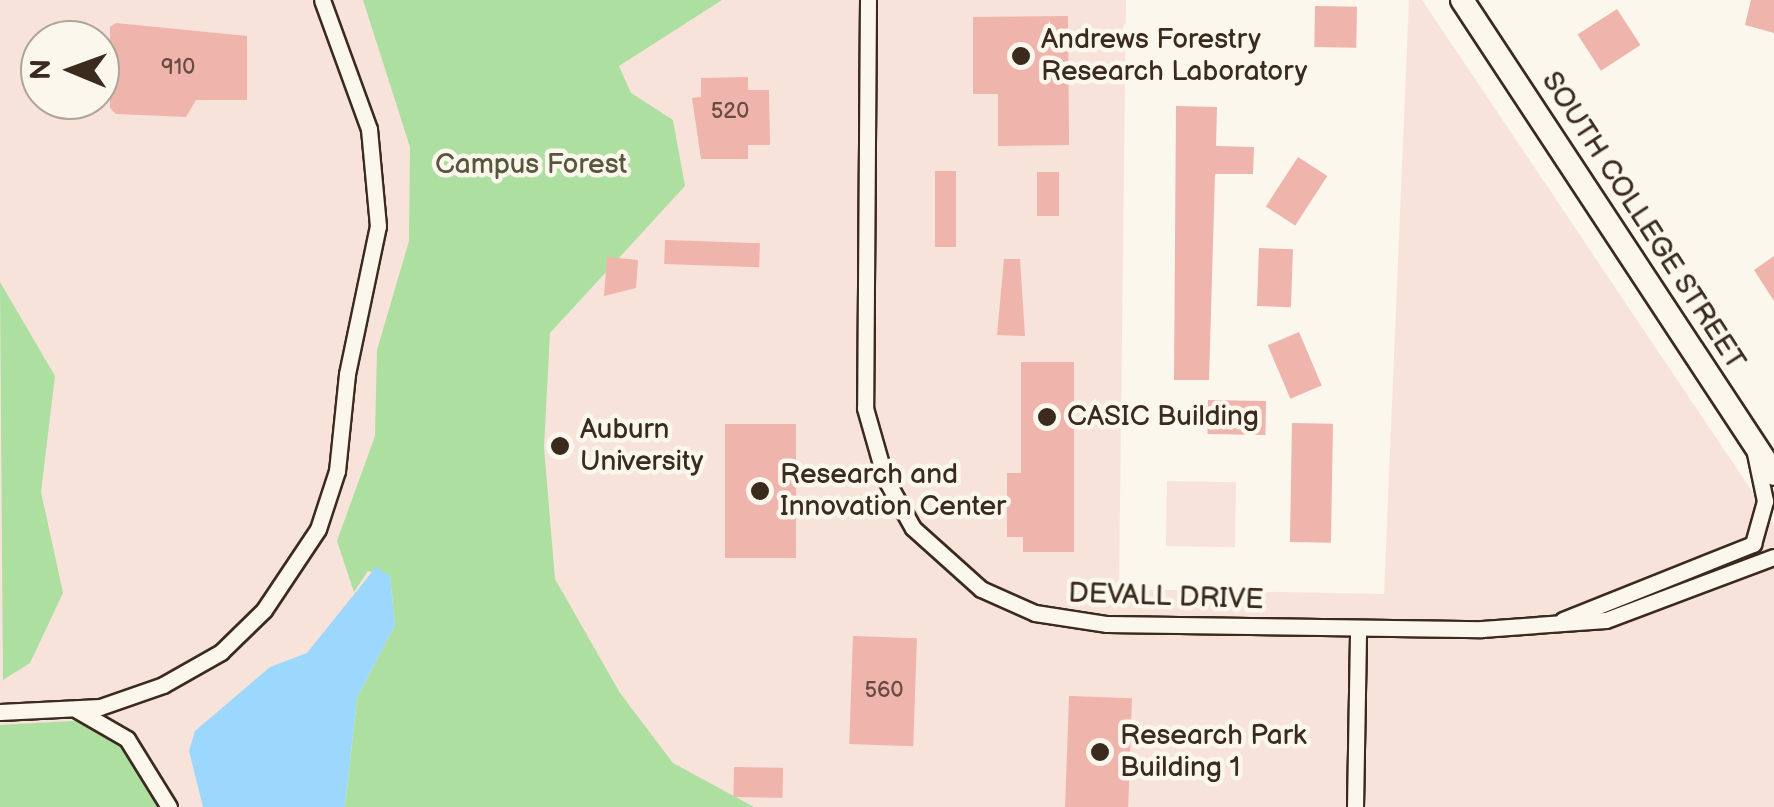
<!DOCTYPE html>
<html>
<head>
<meta charset="utf-8">
<style>
	body { margin:0 }
	#map { position:relative; width:1774px; height:807px; overflow:hidden; background:#fbf7ec; font-family:"Balsamiq Sans",sans-serif }
	div>[style] { position:absolute }
	.built>* { inset:0; background:#f7e3d9; transform-origin:0 0 }
	.green>* { inset:0; background:#acdfa0 }
	.water>* { inset:0; background:#9cd7fd }
	.building>* { inset:0; background:#efb4ac; transform-origin:0 0 }
	.roads { filter:drop-shadow(2px 0 #3b2a1e) drop-shadow(-2px 0 #3b2a1e) drop-shadow(0 2px #3b2a1e) drop-shadow(0 -2px #3b2a1e) }
	.street>* { height:15px; margin:-7.5px; padding:0 7.5px; transform-origin:7.5px; border-radius:7.5px; background:#fbf7ec }
	.primary>* { height:22px; margin:-11px; padding:0 11px; transform-origin:11px; border-radius:11px; background:#fbf7ec }
	.dots>* { width:28px; height:28px; translate:-50% -50%; box-sizing:border-box; border:5px solid #fbf7ec; border-radius:50% }
	span { translate:-50% -50%; white-space:nowrap; text-align:center; line-height:1.15; -webkit-text-stroke:9px #fbf7ec; paint-order:stroke }
	.number-label { font-size:22px; color:#684c42 }
	.number-label span { -webkit-text-stroke-width:0 }
	.poi-label { font-size:28px; color:#3b2a1e }
	.left { translate:0 -50%; text-align:left }
	.park-label { font-size:28px; color:#57573e }
	.street-label { font-size:28px; color:#3b2a1e }
	.north { position:absolute; left:20px; top:20px; width:100px; height:100px; box-sizing:border-box; background:#fbf7ec; border:2px solid #aea59a; border-radius:50%; rotate:271deg; font-size:28px; font-weight:700; line-height:40px; text-align:center; color:#3b2a1e }
	.north::after { content:''; display:block; margin:auto; width:35px; height:45px; background:#3b2a1e; clip-path:polygon(50% 0,100% 100%,50% 72%,0 100%) }
</style>
</head>
<body>
<div id="map">
	<div class="built">
		<div style="clip-path:polygon(evenodd,0 0,1126px 0,1119px 589px,1384px 594px,1409px 0,1422px 0,1774px 524px,1774px 807px,0 807px,0 0,40px 40px,100px 40px,100px 100px,40px 100px,40px 40px)"></div>
		<div style="left:1167px;top:481px;width:69px;height:65px;rotate:1deg"></div>
	</div>
	<div class="green">
		<div style="clip-path:polygon(363px 0,722px 0,619px 66px,631px 93px,673px 120px,685px 186px,550px 333px,544px 447px,555px 579px,620px 693px,673px 763px,754px 807px,345px 807px,357px 698px,395px 625px,390px 576px,368px 571px,354px 592px,337px 541px,375px 436px,377px 350px,409px 241px,410px 147px)"></div>
		<div style="clip-path:polygon(0 282px,55px 376px,41px 492px,63px 593px,30px 663px,3px 680px)"></div>
		<div style="clip-path:polygon(90px 720px,126px 746px,161px 807px,0 807px,0 725px)"></div>
	</div>
	<div class="water">
		<div style="clip-path:polygon(376px 567px,390px 576px,395px 625px,357px 698px,345px 807px,203px 807px,189px 751px,195px 731px,270px 667px,307px 653px)"></div>
	</div>
	<div class="building">
		<div style="clip-path:polygon(1751px 0,1774px 0,1774px 33px,1745px 25px)"></div>
		<div style="left:1315px;top:6px;width:42px;height:41px;rotate:1deg"></div>
		<div style="left:1617px;top:9px;width:43px;height:47px;rotate:57deg"></div>
		<div style="clip-path:polygon(1068px 16px,1069px 145px,998px 146px,998px 94px,973px 94px,973px 17px)"></div>
		<div style="clip-path:polygon(116px 23px,247px 36px,247px 100px,196px 100px,186px 117px,116px 114px,110px 108px,110px 27px)"></div>
		<div style="clip-path:polygon(748px 77px,748px 90px,769px 90px,770px 145px,748px 145px,748px 159px,701px 159px,692px 98px,701px 97px,701px 78px)"></div>
		<div style="clip-path:polygon(1176px 106px,1217px 107px,1216px 146px,1254px 147px,1253px 174px,1215px 174px,1209px 380px,1174px 380px)"></div>
		<div style="left:1298px;top:157px;width:35px;height:59px;rotate:33deg"></div>
		<div style="left:935px;top:171px;width:21px;height:76px"></div>
		<div style="left:1037px;top:172px;width:22px;height:44px"></div>
		<div style="left:665px;top:240px;width:95px;height:24px;rotate:2deg"></div>
		<div style="left:1259px;top:248px;width:34px;height:58px;rotate:2deg"></div>
		<div style="clip-path:polygon(1774px 256px,1774px 301px,1754px 270px)"></div>
		<div style="clip-path:polygon(607px 257px,638px 260px,636px 288px,604px 296px)"></div>
		<div style="clip-path:polygon(1004px 259px,1020px 259px,1025px 336px,997px 335px)"></div>
		<div style="left:1299px;top:332px;width:58px;height:34px;rotate:67deg"></div>
		<div style="clip-path:polygon(1021px 362px,1074px 362px,1074px 552px,1023px 552px,1023px 537px,1007px 537px,1007px 473px,1021px 473px)"></div>
		<div style="left:1208px;top:400px;width:58px;height:34px;rotate:1deg"></div>
		<div style="left:1292px;top:423px;width:41px;height:119px;rotate:1deg"></div>
		<div style="left:725px;top:424px;width:71px;height:134px"></div>
		<div style="left:853px;top:636px;width:64px;height:108px;rotate:2deg"></div>
		<div style="left:1069px;top:696px;width:63px;height:111px;rotate:2deg"></div>
		<div style="left:734px;top:767px;width:49px;height:30px;rotate:1deg"></div>
	</div>
	<div class="roads">
		<div class="street">
			<div style="left:868px;top:0;width:408px;rotate:90.4deg"></div>
			<div style="left:865px;top:408px;width:73px;rotate:74.1deg"></div>
			<div style="left:885px;top:478px;width:57px;rotate:60.8deg"></div>
			<div style="left:913px;top:528px;width:91px;rotate:41.9deg"></div>
			<div style="left:981px;top:589px;width:59px;rotate:24deg"></div>
			<div style="left:1035px;top:613px;width:73px;rotate:8.7deg"></div>
			<div style="left:1107px;top:624px;width:375px;rotate:0.8deg"></div>
			<div style="left:1482px;top:629px;width:124px;rotate:-4.2deg"></div>
			<div style="left:1606px;top:620px;width:179px;rotate:-20.6deg"></div>
			<div style="left:1563px;top:620px;width:205px;rotate:-21.8deg"></div>
			<div style="left:1753px;top:544px;width:45px;rotate:-74.4deg"></div>
			<div style="left:1765px;top:501px;width:49px;rotate:-101.8deg"></div>
			<div style="left:77px;top:710px;width:58px;rotate:30.1deg"></div>
			<div style="left:127px;top:739px;width:80px;rotate:58.3deg"></div>
			<div style="left:0;top:712px;width:100px;rotate:-2.9deg"></div>
			<div style="left:100px;top:707px;width:67px;rotate:-19.2deg"></div>
			<div style="left:163px;top:685px;width:67px;rotate:-29.6deg"></div>
			<div style="left:221px;top:652px;width:60px;rotate:-44.3deg"></div>
			<div style="left:264px;top:610px;width:97px;rotate:-56.3deg"></div>
			<div style="left:318px;top:529px;width:61px;rotate:-71.9deg"></div>
			<div style="left:337px;top:471px;width:98px;rotate:-84.1deg"></div>
			<div style="left:347px;top:374px;width:151px;rotate:-78.2deg"></div>
			<div style="left:378px;top:226px;width:97px;rotate:-95.3deg"></div>
			<div style="left:369px;top:129px;width:137px;rotate:-110deg"></div>
			<div style="left:1355px;top:807px;width:179px;rotate:-89deg"></div>
		</div>
		<div class="primary">
			<div style="left:1462px;top:0;width:567px;rotate:56.65deg"></div>
		</div>
	</div>
	<div class="dots">
		<div style="left:1021px;top:56px;background:#3b2a1e"></div>
		<div style="left:1047px;top:417px;background:#3b2a1e"></div>
		<div style="left:560px;top:446px;background:#3b2a1e"></div>
		<div style="left:760px;top:491px;background:#3b2a1e"></div>
		<div style="left:1100px;top:752px;background:#3b2a1e"></div>
	</div>
	<div class="number-label">
		<span style="left:178px;top:68px">910</span>
		<span style="left:730px;top:112px">520</span>
		<span style="left:884px;top:691px">560</span>
	</div>
	<div class="poi-label">
		<span class="left" style="left:1041px;top:56px">Andrews Forestry<br>Research Laboratory</span>
		<span class="left" style="left:1067px;top:417px">CASIC Building</span>
		<span class="left" style="left:580px;top:446px">Auburn<br>University</span>
		<span class="left" style="left:780px;top:491px">Research and<br>Innovation Center</span>
		<span class="left" style="left:1120px;top:752px">Research Park<br>Building 1</span>
	</div>
	<div class="park-label">
		<span style="left:531px;top:165px">Campus Forest</span>
	</div>
	<div class="street-label">
		<span style="left:1643px;top:221px;rotate:57deg">SOUTH COLLEGE STREET</span>
		<span style="left:1166px;top:597px;rotate:2deg">DEVALL DRIVE</span>
	</div>
	<div class="north">N</div>
</div>
</body>
</html>
